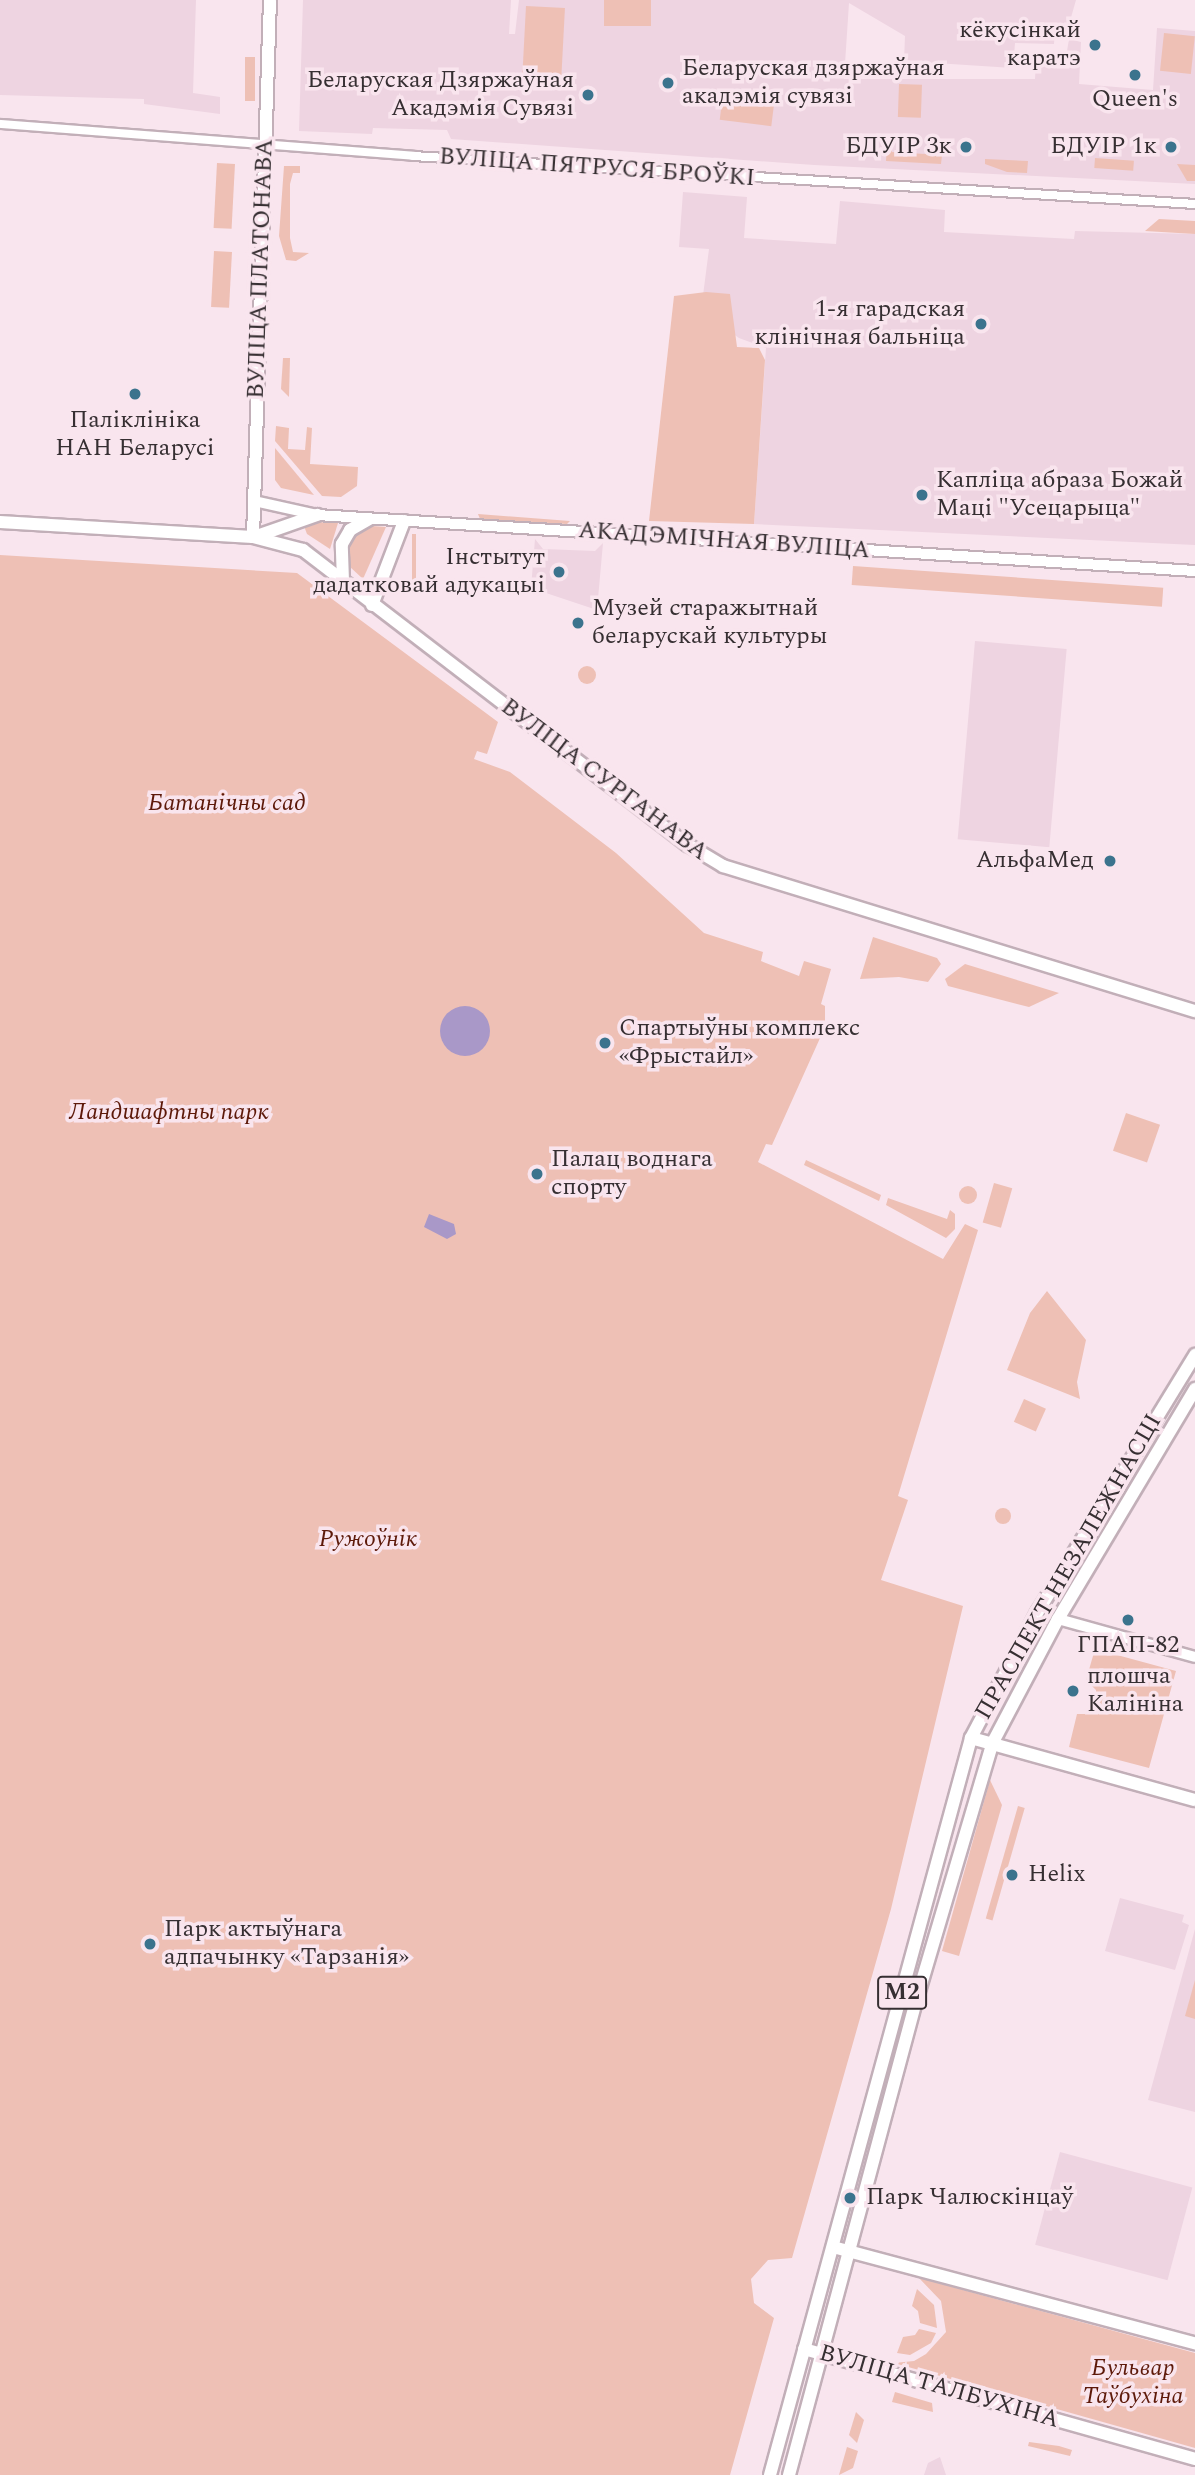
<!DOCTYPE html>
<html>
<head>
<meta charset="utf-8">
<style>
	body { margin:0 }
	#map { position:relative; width:1195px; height:2475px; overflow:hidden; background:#f9e5ee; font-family:Spectral,serif }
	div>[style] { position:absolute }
	.built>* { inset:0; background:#eed4e1; transform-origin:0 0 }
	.green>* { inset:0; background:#eec0b5; transform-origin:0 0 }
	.round { border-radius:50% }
	.water>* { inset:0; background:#a998c8 }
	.roads { filter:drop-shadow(2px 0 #c2afb8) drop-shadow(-2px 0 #c2afb8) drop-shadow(0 2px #c2afb8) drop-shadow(0 -2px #c2afb8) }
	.minor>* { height:8px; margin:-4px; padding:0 4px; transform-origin:4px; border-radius:4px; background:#fff }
	.tertiary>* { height:10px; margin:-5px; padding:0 5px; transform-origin:5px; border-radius:5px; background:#fff }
	.secondary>* { height:12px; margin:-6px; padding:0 6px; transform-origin:6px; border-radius:6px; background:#fff }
	.primary>* { height:12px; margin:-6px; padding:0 6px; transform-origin:6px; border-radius:6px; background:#fff }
	.dots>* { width:19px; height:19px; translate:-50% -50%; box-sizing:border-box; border:4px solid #f9e5ee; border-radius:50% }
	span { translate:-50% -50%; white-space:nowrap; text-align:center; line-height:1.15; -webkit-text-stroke:7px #f9e5ee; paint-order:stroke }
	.shield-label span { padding:2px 5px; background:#f9e5ee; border:2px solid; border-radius:5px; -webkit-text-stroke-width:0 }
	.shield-label { font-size:23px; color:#362f32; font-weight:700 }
	.poi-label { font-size:24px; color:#362f32 }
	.right { translate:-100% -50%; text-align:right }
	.left { translate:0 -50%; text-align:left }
	.street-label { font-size:24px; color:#362f32 }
	.park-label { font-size:24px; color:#5d1909; font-style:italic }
</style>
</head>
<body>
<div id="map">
	<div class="built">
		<div style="clip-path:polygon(0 0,196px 0,193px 93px,220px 97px,220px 114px,144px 104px,144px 99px,0 95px)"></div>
		<div style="clip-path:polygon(303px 0,511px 0,509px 34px,515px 34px,519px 0,1076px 0,1068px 28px,1055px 27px,1054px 44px,1015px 43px,1013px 68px,904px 61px,905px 36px,849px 3px,844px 79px,1035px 79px,1036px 60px,1065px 63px,1069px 39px,1081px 42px,1079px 84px,1153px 90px,1157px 28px,1195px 31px,1195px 184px,814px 165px,451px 139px,447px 130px,373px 128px,372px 134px,299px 131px)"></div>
		<div style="clip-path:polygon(683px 192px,747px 197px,744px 238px,836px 244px,840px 201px,945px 210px,944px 232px,1074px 239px,1075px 231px,1195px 234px,1195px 545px,754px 524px,766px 348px,739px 338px,701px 311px,709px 249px,679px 247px)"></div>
		<div style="clip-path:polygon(535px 539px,543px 549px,595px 551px,603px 543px,597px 610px,531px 588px)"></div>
		<div style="left:975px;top:641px;width:92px;height:199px;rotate:5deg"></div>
		<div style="clip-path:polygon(1120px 1898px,1184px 1915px,1182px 1922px,1189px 1925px,1175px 1970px,1105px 1951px)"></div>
		<div style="clip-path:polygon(1195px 1929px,1195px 2112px,1148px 2100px)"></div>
		<div style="left:1060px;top:2152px;width:137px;height:96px;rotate:15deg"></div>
		<div style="clip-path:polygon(940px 2457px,946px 2475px,924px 2475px,928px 2463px)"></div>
	</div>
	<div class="green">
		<div style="left:604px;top:0;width:47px;height:26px"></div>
		<div style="left:526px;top:6px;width:39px;height:78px;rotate:3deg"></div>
		<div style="left:1164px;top:33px;width:31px;height:38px;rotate:6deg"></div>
		<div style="left:245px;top:57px;width:10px;height:44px"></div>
		<div style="left:899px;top:84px;width:23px;height:33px;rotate:2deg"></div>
		<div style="left:723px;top:93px;width:52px;height:27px;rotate:7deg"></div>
		<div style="clip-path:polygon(887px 144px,892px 144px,892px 152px,942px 155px,941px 164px,886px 161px)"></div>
		<div style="left:1095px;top:158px;width:39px;height:10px;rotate:4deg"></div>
		<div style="clip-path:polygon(985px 159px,1028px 161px,1027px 173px,1007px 172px,985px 164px)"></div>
		<div style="left:217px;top:163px;width:18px;height:65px;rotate:3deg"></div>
		<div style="clip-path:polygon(1177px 164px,1195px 165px,1195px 181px,1187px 181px)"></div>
		<div style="clip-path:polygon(284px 166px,300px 166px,300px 173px,293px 173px,290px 184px,290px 238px,293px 252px,309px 253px,296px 261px,286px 260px,279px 236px)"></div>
		<div style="clip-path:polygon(1159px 219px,1195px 221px,1195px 234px,1145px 231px)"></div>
		<div style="left:214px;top:251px;width:18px;height:56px;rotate:3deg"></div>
		<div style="clip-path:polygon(706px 292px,730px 294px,737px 347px,759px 348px,765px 360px,754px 524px,649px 521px,674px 296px)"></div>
		<div style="clip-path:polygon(283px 358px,290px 358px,289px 397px,281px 389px)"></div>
		<div style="clip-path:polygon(276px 426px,289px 428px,288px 449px,305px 450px,307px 427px,312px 428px,310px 464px,358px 467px,357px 486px,341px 497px,322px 496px,275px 441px)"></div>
		<div style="clip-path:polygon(275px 448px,314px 495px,281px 488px,275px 480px)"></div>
		<div style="clip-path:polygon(478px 514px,570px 521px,567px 524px,480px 519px)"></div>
		<div style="clip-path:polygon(316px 522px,338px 523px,330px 549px,307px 534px,304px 526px)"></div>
		<div style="clip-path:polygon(372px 526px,386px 527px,363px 579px,349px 566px,345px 556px,354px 536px)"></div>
		<div style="left:412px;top:534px;width:4px;height:58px"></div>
		<div style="clip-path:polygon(0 555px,297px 573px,498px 722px,487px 754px,477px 751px,474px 759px,510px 772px,616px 853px,704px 933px,763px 952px,761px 961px,799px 976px,804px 961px,831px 969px,821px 1004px,825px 1006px,825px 1027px,772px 1145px,766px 1144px,758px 1162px,943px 1259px,965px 1224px,978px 1230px,898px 1496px,908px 1500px,881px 1580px,963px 1606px,891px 1909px,792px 2258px,768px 2260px,751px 2279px,754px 2303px,774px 2318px,730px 2475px,0 2475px)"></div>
		<div style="left:853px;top:566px;width:311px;height:19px;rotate:4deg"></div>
		<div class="round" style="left:578px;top:666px;width:18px;height:18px"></div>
		<div style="clip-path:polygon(873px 937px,937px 958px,941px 964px,928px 982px,899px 977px,860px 979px)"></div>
		<div style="clip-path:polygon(965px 964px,1059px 993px,1029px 1007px,948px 986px,945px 979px)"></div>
		<div style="left:1126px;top:1113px;width:36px;height:40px;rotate:19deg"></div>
		<div style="clip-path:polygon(806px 1160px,881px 1195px,879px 1201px,804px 1165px)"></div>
		<div style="left:994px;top:1183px;width:19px;height:41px;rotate:16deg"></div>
		<div class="round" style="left:959px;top:1186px;width:18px;height:18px"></div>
		<div style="clip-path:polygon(888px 1198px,947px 1219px,950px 1210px,955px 1214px,955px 1229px,946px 1238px,886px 1205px)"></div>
		<div style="clip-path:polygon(1047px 1291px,1086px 1340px,1077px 1382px,1080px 1399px,1007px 1370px,1030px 1313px)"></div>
		<div style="left:1024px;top:1399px;width:24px;height:25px;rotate:24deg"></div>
		<div class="round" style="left:995px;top:1508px;width:16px;height:16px"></div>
		<div style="clip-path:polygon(1095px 1649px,1176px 1671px,1149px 1768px,1069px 1747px,1077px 1714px,1086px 1714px,1096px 1702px,1096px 1690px,1086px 1680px)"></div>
		<div style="clip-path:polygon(990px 1780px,1002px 1805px,959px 1956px,942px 1951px)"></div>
		<div style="left:1018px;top:1806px;width:7px;height:117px;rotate:16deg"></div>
		<div style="clip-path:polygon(1195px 1980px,1195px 2019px,1185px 2016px)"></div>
		<div style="clip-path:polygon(919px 2278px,1195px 2353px,1195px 2448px,894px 2363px,914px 2361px,926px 2354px,946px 2332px,941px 2301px)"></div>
		<div style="clip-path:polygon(917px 2289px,934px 2305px,937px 2328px,920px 2323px,918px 2311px,912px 2306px)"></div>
		<div style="clip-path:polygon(919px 2329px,936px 2333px,931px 2343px,910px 2355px,897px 2353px,903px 2337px,915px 2335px)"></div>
		<div style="clip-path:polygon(895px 2392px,932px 2403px,933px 2412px,892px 2402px)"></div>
		<div style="clip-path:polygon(856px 2412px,864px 2420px,857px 2443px,849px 2435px)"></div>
		<div style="clip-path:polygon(1029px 2442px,1059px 2446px,1072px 2450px,1070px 2456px,1028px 2446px)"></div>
		<div style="clip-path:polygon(847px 2447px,858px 2451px,853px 2468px,839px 2475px)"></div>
	</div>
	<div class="water">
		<div class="round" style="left:440px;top:1006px;width:50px;height:50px"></div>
		<div style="clip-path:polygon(429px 1214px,454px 1224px,456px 1234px,447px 1239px,424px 1227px)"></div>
	</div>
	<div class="roads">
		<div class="minor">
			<div style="left:0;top:124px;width:414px;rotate:4.4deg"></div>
			<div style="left:413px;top:156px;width:783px;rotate:3.51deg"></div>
		</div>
		<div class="tertiary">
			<div style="left:254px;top:501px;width:65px;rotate:12.5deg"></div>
			<div style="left:317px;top:515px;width:880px;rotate:3.65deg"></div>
			<div style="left:1058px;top:1619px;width:142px;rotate:15.5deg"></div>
		</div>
		<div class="secondary">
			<div style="left:253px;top:537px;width:537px;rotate:-88.19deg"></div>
			<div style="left:971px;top:1738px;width:232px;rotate:15.5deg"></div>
			<div style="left:833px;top:2247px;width:375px;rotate:14.9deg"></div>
			<div style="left:804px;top:2349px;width:406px;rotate:15.7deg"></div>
		</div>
		<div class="primary">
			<div style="left:0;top:522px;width:253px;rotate:3.4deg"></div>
			<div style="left:253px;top:537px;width:52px;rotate:14.6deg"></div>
			<div style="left:303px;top:550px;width:485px;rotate:37.5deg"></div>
			<div style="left:688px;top:845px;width:41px;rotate:31deg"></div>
			<div style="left:723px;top:866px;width:494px;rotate:17.1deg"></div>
			<div style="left:257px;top:536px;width:64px;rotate:-19.3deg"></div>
			<div style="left:343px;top:581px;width:37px;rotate:-92deg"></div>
			<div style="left:342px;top:544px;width:16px;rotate:-60deg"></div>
			<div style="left:350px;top:530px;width:22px;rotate:-30deg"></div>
			<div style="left:372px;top:605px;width:90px;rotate:-69.1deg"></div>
			<div style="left:770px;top:2475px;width:764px;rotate:-74.74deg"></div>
			<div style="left:971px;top:1738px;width:141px;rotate:-62.2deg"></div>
			<div style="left:1037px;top:1613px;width:303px;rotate:-58.5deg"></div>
			<div style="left:789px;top:2475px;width:494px;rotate:-75deg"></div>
			<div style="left:917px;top:1998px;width:265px;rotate:-73.5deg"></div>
			<div style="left:992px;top:1744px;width:141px;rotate:-62.2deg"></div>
			<div style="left:1058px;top:1619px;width:268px;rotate:-59.2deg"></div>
		</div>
	</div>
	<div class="dots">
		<div style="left:1095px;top:45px;background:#3b738d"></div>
		<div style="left:1135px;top:75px;background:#3b738d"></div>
		<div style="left:668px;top:83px;background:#3b738d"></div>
		<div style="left:588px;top:95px;background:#3b738d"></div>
		<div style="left:966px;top:147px;background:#3b738d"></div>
		<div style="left:1171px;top:147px;background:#3b738d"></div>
		<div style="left:981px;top:324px;background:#3b738d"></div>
		<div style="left:135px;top:394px;background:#3b738d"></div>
		<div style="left:922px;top:495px;background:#3b738d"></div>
		<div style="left:559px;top:572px;background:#3b738d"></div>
		<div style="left:578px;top:623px;background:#3b738d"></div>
		<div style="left:1110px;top:861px;background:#3b738d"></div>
		<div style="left:605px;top:1043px;background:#3b738d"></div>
		<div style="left:537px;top:1174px;background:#3b738d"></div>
		<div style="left:1128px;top:1620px;background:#3b738d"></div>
		<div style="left:1073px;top:1691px;background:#3b738d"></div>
		<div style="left:1012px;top:1875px;background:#3b738d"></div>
		<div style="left:150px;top:1944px;background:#3b738d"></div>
		<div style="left:850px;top:2198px;background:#3b738d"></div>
	</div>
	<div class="shield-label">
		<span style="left:902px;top:1993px">М2</span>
	</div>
	<div class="poi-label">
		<span class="right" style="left:1081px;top:45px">кёкусінкай<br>каратэ</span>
		<span class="left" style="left:682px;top:83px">Беларуская дзяржаўная<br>акадэмія сувязі</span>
		<span class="right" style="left:574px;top:95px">Беларуская Дзяржаўная<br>Акадэмія Сувязі</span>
		<span style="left:1135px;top:100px">Queen's</span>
		<span class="right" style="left:952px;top:147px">БДУІР 3к</span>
		<span class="right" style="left:1157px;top:147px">БДУІР 1к</span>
		<span class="right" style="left:965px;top:324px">1-я гарадская<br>клінічная бальніца</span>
		<span style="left:135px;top:435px">Паліклініка<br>НАН Беларусі</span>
		<span class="left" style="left:936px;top:495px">Капліца абраза Божай<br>Маці "Усецарыца"</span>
		<span class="right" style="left:545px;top:572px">Інстытут<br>дадатковай адукацыі</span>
		<span class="left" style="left:592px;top:623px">Музей старажытнай<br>беларускай культуры</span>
		<span class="right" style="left:1094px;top:861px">АльфаМед</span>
		<span class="left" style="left:619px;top:1043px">Спартыўны комплекс<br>«Фрыстайл»</span>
		<span class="left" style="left:551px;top:1174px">Палац воднага<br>спорту</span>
		<span style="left:1128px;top:1646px">ГПАП-82</span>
		<span class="left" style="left:1087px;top:1691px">плошча<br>Калініна</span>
		<span class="left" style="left:1028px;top:1875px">Helix</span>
		<span class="left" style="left:164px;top:1944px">Парк актыўнага<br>адпачынку «Тарзанія»</span>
		<span class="left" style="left:866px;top:2198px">Парк Чалюскінцаў</span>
	</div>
	<div class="street-label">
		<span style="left:597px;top:168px;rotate:4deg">ВУЛІЦА ПЯТРУСЯ БРОЎКІ</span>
		<span style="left:261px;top:269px;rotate:-88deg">ВУЛІЦА ПЛАТОНАВА</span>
		<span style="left:724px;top:541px;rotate:4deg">АКАДЭМІЧНАЯ ВУЛІЦА</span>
		<span style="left:604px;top:780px;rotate:37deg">ВУЛІЦА СУРГАНАВА</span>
		<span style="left:1069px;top:1567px;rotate:-60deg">ПРАСПЕКТ НЕЗАЛЕЖНАСЦІ</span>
		<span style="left:939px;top:2387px;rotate:16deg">ВУЛІЦА ТАЛБУХІНА</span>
	</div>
	<div class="park-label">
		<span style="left:227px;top:804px">Батанічны сад</span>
		<span style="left:169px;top:1113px">Ландшафтны парк</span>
		<span style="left:368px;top:1540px">Ружоўнік</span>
		<span style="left:1133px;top:2383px">Бульвар<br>Таўбухіна</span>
	</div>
</div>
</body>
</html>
